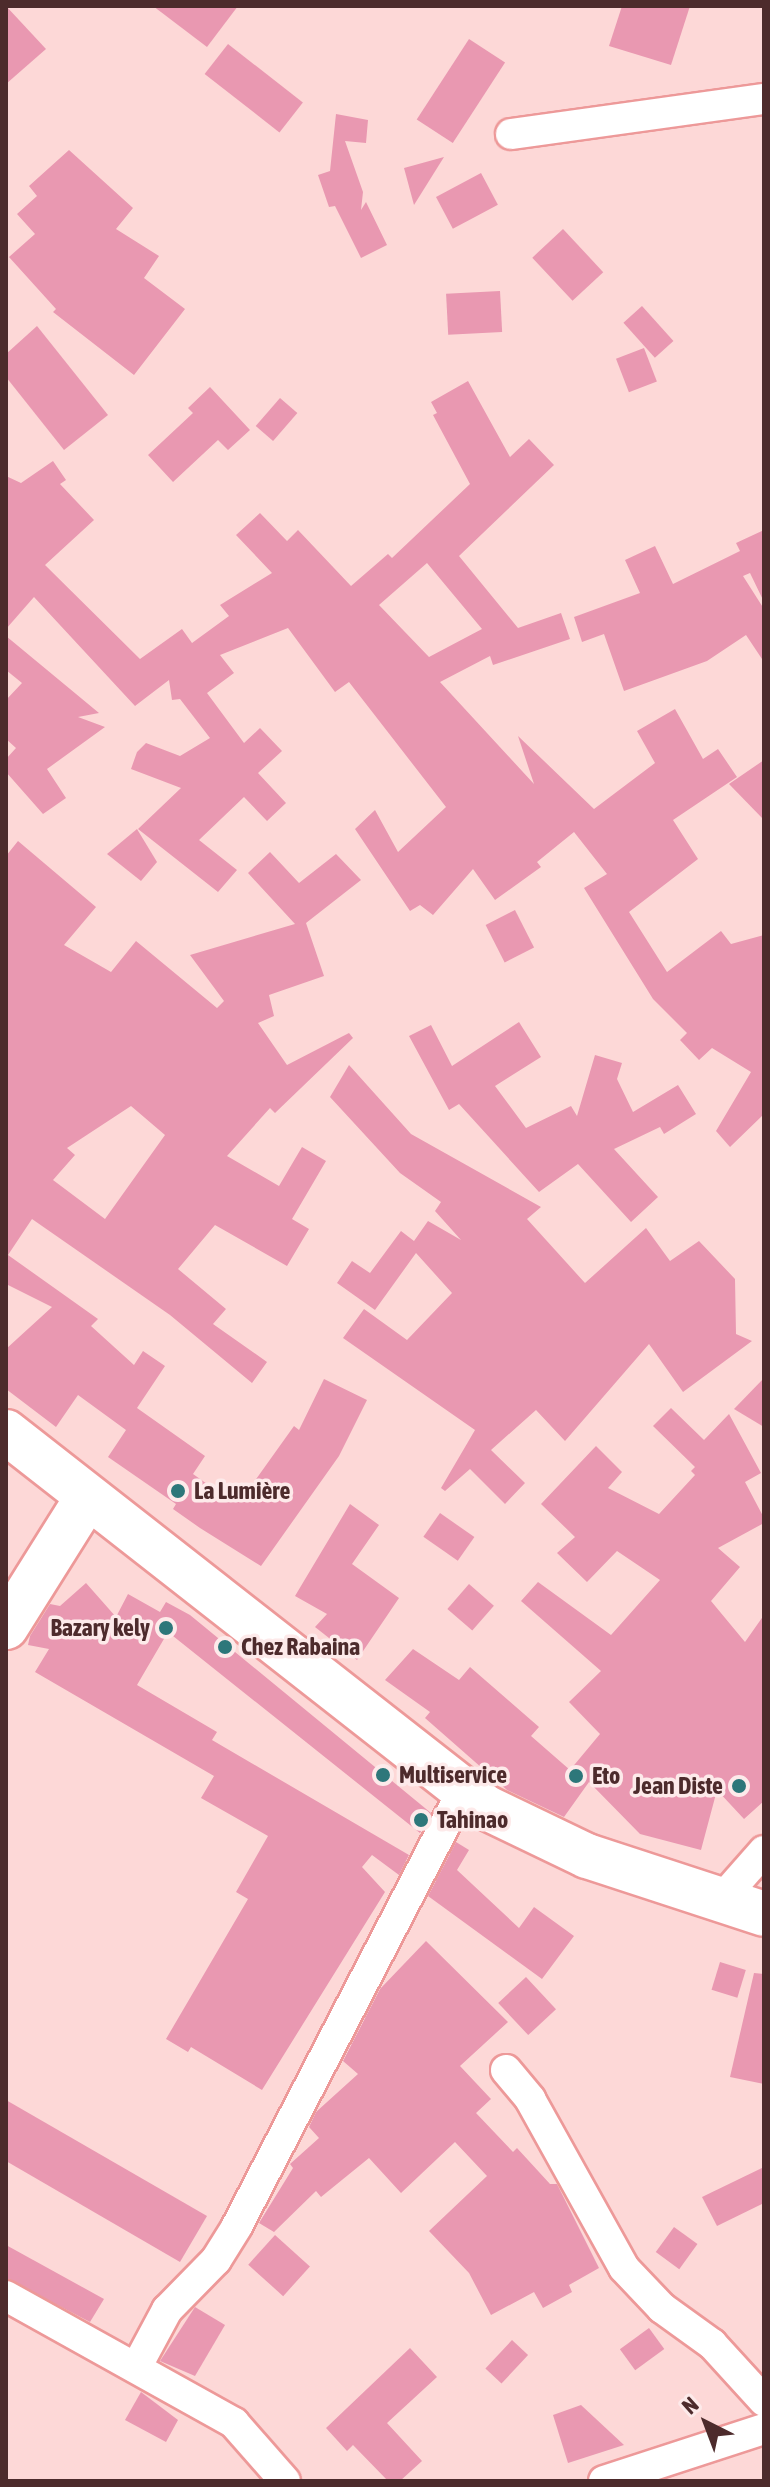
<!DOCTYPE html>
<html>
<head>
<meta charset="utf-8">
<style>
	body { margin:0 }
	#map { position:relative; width:770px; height:2487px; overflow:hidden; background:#fdd8d7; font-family:"Asap Condensed",sans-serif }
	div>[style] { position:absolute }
	.building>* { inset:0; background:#e998b1; transform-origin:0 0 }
	.roads { filter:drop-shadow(2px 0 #ed9999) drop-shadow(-2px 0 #ed9999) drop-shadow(0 2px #ed9999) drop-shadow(0 -2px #ed9999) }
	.street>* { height:30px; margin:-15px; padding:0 15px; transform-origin:15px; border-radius:15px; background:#fff }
	.secondary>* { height:44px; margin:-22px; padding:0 22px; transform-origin:22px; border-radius:22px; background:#fff }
	.dots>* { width:22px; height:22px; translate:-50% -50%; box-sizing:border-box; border:4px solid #fdeaea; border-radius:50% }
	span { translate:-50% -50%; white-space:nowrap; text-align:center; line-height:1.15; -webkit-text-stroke:7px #fdeaea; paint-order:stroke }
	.poi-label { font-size:24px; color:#4d2b2c; font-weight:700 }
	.left { translate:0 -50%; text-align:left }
	.right { translate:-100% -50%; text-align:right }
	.frame { position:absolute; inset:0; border:8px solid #4d2b2c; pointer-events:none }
	.north { position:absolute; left:666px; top:2383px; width:80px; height:80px; -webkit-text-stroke:6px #fdeaea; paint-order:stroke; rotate:318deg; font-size:22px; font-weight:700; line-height:32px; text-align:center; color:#4d2b2c }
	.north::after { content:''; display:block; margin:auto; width:28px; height:36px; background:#4d2b2c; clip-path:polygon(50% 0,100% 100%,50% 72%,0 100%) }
</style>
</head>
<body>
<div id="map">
	<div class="building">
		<div style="clip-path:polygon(6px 6px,46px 49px,6px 84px)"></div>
		<div style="clip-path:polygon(153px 6px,238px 6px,207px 47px)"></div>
		<div style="clip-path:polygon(622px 6px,690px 6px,671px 65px,609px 46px)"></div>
		<div style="left:469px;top:39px;width:43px;height:96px;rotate:33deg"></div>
		<div style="left:228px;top:44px;width:95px;height:38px;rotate:38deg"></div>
		<div style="clip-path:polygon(336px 114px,368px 120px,366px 143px,345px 141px,363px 192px,361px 210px,366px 202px,387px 245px,361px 258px,335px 206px,329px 207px,318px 175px,330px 171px)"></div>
		<div style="clip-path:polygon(69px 150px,133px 208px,116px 229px,159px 256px,144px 278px,185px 309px,134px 375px,53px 312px,56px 309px,9px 257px,35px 234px,17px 214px,37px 196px,29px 186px)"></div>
		<div style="clip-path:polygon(444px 157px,414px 205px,404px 168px)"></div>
		<div style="left:481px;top:173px;width:36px;height:51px;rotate:62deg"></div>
		<div style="left:563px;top:229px;width:59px;height:42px;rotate:47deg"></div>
		<div style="left:500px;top:291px;width:41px;height:54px;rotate:87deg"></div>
		<div style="left:642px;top:306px;width:47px;height:25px;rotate:48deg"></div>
		<div style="clip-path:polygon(37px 326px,108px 415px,64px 450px,6px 377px,6px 354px)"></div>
		<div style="left:644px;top:348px;width:36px;height:30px;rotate:69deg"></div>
		<div style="clip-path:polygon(evenodd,468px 381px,510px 457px,529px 439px,554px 465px,459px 556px,518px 628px,561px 613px,570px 639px,493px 665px,490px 656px,440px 682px,534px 784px,518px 736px,594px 809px,655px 763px,637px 731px,675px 709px,703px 759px,718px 749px,737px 777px,673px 820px,698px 859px,629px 912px,667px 972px,721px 931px,731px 944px,764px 935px,764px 1114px,730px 1147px,716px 1131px,751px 1072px,712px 1048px,699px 1060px,680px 1040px,687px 1033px,653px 999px,584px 888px,607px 874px,574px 832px,537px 862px,541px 867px,495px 900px,473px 869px,433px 915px,420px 905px,410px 911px,355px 829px,375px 810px,398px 852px,446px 807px,349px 682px,335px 692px,288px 628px,220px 655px,234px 673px,207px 693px,244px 743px,260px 728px,282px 751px,258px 773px,286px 803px,267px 821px,244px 797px,199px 840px,237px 870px,218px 892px,138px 829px,181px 788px,131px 769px,137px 752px,146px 743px,180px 756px,210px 738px,180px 699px,172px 700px,169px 680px,135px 706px,34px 597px,6px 629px,6px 476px,21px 483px,53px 461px,66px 480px,60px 484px,94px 520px,45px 565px,140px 659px,182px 629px,192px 643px,229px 616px,220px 605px,272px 573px,236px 535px,260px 513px,287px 541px,298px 530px,351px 586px,388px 554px,392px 558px,470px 484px,433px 415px,437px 413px,431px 402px,468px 381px,427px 563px,482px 629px,429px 657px,379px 605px,427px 563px)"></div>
		<div style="clip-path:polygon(210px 387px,250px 430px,228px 450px,218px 440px,173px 482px,148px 455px,193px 413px,188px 408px)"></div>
		<div style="left:280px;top:398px;width:23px;height:37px;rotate:41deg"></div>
		<div style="clip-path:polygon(764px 530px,764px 602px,750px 573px,743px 576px,764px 609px,764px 662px,746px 635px,707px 661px,624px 691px,604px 634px,582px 642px,574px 617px,640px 593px,625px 560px,655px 546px,673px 584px,740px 551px,736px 543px)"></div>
		<div style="clip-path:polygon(6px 636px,99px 713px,78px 717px,105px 727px,47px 769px,66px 798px,43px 814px,6px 772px,6px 759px,16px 748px,6px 739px,6px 700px,22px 683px,6px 670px)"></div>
		<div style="clip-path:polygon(764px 760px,764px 820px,729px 784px)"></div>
		<div style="clip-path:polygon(137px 829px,157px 862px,141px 881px,107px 854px)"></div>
		<div style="clip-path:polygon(evenodd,18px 841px,96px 907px,64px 945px,111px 972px,136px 941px,217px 1008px,224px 1001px,190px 955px,295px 924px,248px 873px,270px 852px,299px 883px,336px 854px,361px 880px,306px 923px,324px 976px,269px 995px,274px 1016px,258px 1023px,287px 1065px,349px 1033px,353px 1038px,275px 1113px,270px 1108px,227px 1156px,279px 1186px,302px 1147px,326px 1161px,292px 1219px,309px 1229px,287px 1266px,215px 1225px,178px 1269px,226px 1309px,213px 1324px,267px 1362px,252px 1383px,170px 1315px,32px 1219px,8px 1255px,98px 1319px,91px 1326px,134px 1365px,143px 1351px,165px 1366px,137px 1408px,205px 1456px,193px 1474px,231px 1501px,237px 1492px,244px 1496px,294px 1426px,299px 1430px,324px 1379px,367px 1400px,339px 1456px,261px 1566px,200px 1528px,173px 1509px,176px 1504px,108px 1457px,126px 1430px,78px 1395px,56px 1427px,6px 1389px,6px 1349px,52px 1307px,6px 1284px,6px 856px,18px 841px,131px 1106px,165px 1135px,105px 1219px,53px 1180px,75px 1155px,67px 1148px,131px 1106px)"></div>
		<div style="left:515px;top:910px;width:42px;height:33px;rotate:63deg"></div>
		<div style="clip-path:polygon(519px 1022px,541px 1057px,495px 1086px,526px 1128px,571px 1106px,577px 1116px,595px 1055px,622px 1063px,617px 1079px,633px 1112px,678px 1085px,696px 1114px,664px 1134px,660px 1127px,614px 1149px,658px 1197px,631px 1222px,578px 1164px,539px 1192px,459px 1104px,449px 1110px,409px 1036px,431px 1025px,452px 1066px)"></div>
		<div style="clip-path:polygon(349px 1065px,411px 1134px,541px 1207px,527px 1219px,585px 1283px,646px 1228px,670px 1261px,699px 1241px,735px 1279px,736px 1334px,752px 1341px,683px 1392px,649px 1344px,565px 1441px,536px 1410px,491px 1450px,525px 1483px,505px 1504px,470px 1469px,445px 1491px,441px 1488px,475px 1430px,343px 1338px,364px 1309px,407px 1340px,452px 1293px,416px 1253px,375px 1310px,337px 1283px,352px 1261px,370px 1273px,401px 1231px,414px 1241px,428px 1221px,461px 1240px,435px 1211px,441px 1202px,400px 1173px,330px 1097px)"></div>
		<div style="clip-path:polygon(764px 1378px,764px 1427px,734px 1409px)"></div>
		<div style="clip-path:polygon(671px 1408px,704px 1440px,729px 1414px,761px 1473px,745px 1482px,764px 1518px,764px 1523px,718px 1548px,740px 1567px,711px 1601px,745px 1642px,764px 1615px,764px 1801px,744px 1819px,717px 1790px,701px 1850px,640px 1834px,589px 1782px,564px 1817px,507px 1790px,425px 1718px,430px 1712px,385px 1680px,413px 1649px,459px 1680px,470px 1667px,539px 1727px,531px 1736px,570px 1770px,600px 1734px,569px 1702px,601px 1671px,521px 1601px,538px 1582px,611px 1635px,660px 1580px,617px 1551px,587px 1582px,557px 1553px,575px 1537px,541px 1504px,596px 1446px,622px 1472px,608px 1488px,659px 1514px,695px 1475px,691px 1471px,695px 1467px,653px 1426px)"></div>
		<div style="clip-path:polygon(350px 1504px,379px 1525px,352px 1564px,399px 1598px,357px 1660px,315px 1627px,327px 1614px,295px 1596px)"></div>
		<div style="left:440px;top:1513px;width:42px;height:29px;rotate:35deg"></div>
		<div style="clip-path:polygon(86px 1583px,116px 1617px,128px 1594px,160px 1612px,166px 1602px,190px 1615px,431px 1813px,420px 1833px,168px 1632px,137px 1685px,217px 1732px,212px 1740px,409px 1855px,399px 1875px,372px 1855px,362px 1867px,385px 1892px,262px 2090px,191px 2047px,188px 2052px,166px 2039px,248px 1899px,236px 1892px,268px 1836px,201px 1798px,214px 1776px,35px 1672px,49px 1649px,28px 1645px,30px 1636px,50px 1604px,60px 1606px)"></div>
		<div style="left:469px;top:1584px;width:33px;height:33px;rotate:41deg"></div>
		<div style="clip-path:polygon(456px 1842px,469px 1850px,457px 1870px,519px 1928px,534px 1907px,574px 1936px,542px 1979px,428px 1896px)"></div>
		<div style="clip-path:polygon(426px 1941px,508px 2022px,460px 2066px,491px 2099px,476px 2113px,513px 2152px,517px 2148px,550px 2184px,557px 2184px,599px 2268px,569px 2285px,572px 2292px,543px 2308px,534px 2292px,491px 2315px,469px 2273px,429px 2231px,487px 2176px,455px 2142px,401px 2193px,369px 2158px,321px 2197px,316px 2191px,274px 2232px,259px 2223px,293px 2168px,290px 2164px,319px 2138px,309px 2127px,316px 2112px,358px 2074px,343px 2061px,380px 1989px)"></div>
		<div style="left:720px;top:1962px;width:27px;height:29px;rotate:17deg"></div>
		<div style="clip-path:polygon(754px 1973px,764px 1974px,764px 2084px,730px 2077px)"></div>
		<div style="left:526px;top:1977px;width:44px;height:38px;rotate:47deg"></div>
		<div style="clip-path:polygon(6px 2100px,207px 2216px,180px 2262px,6px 2161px)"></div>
		<div style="clip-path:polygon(764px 2167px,764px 2203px,717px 2226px,702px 2197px)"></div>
		<div style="left:674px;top:2227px;width:29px;height:31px;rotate:36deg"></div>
		<div style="left:275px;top:2235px;width:47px;height:40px;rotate:42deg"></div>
		<div style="clip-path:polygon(6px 2245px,104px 2299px,90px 2322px,6px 2278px)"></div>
		<div style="clip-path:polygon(195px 2307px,225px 2325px,195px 2376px,160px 2361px)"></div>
		<div style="left:649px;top:2328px;width:26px;height:36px;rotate:54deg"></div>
		<div style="left:512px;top:2340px;width:22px;height:39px;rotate:43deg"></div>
		<div style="clip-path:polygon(410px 2348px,437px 2377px,387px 2423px,422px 2461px,400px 2481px,388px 2481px,353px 2445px,347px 2451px,326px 2428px)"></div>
		<div style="clip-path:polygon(141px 2392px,178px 2420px,166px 2442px,125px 2420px)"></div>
		<div style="clip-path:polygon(581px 2405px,624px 2445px,568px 2463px,553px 2415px)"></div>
	</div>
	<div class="roads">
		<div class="street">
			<div style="left:511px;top:134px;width:255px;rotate:-7.9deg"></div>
			<div style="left:719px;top:1902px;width:68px;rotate:-48.6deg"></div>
			<div style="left:506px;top:2070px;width:38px;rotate:50deg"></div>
			<div style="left:530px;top:2099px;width:193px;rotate:60.9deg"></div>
			<div style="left:624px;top:2268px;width:55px;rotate:46.5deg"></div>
			<div style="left:662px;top:2308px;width:62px;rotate:35.8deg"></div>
			<div style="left:712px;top:2344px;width:77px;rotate:47.6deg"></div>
			<div style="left:6px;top:2296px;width:261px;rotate:29.1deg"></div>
			<div style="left:234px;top:2423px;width:77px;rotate:48.7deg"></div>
			<div style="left:137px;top:2366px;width:64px;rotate:-61.8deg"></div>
			<div style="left:167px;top:2310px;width:70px;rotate:-45.6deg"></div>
			<div style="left:216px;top:2260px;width:40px;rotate:-58deg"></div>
			<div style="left:237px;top:2226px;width:491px;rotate:-62.6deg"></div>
			<div style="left:604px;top:2481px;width:168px;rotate:-18deg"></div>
		</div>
		<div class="secondary">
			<div style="left:6px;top:1432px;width:608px;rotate:38.06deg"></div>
			<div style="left:485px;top:1807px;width:113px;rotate:25.7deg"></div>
			<div style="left:587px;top:1856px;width:186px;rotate:18.1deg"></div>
			<div style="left:6px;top:1627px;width:152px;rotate:-57.9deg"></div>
		</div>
	</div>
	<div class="dots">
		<div style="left:178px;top:1491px;background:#2d777a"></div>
		<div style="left:166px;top:1628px;background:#2d777a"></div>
		<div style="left:225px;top:1647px;background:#2d777a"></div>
		<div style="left:383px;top:1775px;background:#2d777a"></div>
		<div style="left:576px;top:1776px;background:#2d777a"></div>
		<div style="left:739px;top:1786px;background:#2d777a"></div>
		<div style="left:421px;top:1820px;background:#2d777a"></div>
	</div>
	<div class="poi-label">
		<span class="left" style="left:194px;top:1491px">La Lumière</span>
		<span class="right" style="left:150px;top:1628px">Bazary kely</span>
		<span class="left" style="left:241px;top:1647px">Chez Rabaina</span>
		<span class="left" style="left:399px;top:1775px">Multiservice</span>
		<span class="left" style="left:592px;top:1776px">Eto</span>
		<span class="right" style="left:723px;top:1786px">Jean Diste</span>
		<span class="left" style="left:437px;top:1820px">Tahinao</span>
	</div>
	<div class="frame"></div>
	<div class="north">N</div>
</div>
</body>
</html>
